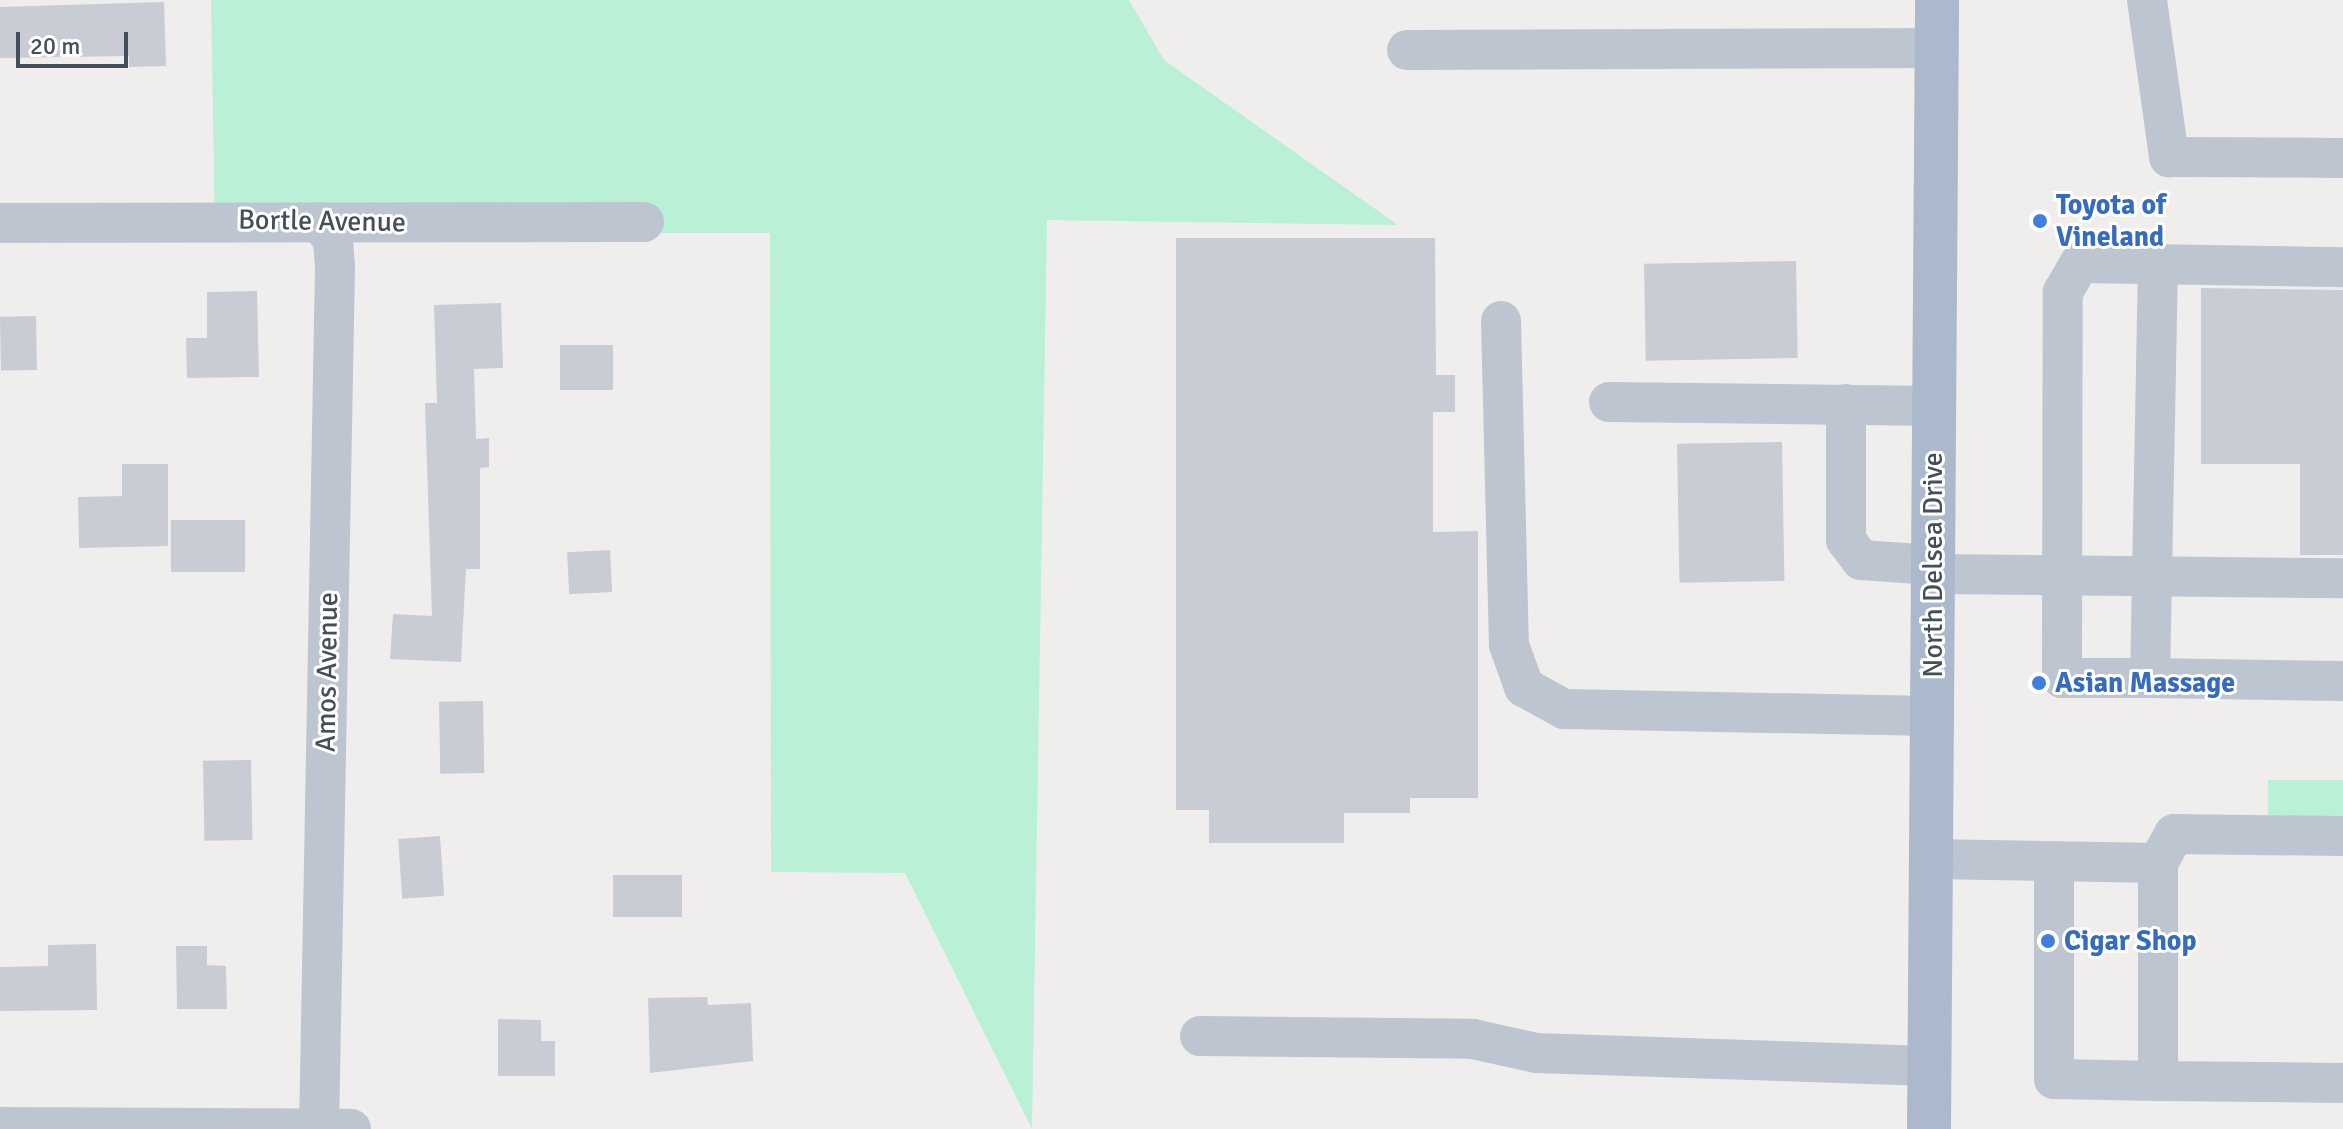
<!DOCTYPE html>
<html>
<head>
<meta charset="utf-8">
<style>
	body { margin:0 }
	#map { position:relative; width:2343px; height:1129px; overflow:hidden; background:#f0eeed; font-family:Signika,sans-serif }
	div>[style] { position:absolute }
	.green>* { inset:0; background:#baf0d5; transform-origin:0 0 }
	.building>* { inset:0; background:#c9ccd4; transform-origin:0 0 }
	.minor>* { height:40px; margin:-20px; padding:0 20px; transform-origin:20px; border-radius:20px; background:#bdc6d0 }
	.major>* { height:44px; margin:-22px; padding:0 22px; transform-origin:22px; border-radius:22px; background:#acb9cd }
	.dots>* { width:22px; height:22px; translate:-50% -50%; box-sizing:border-box; border:4px solid #fff; border-radius:50% }
	span { translate:-50% -50%; white-space:nowrap; text-align:center; line-height:1.15; -webkit-text-stroke:6px #fff; paint-order:stroke }
	.shop-label { font-size:28px; color:#366cbe; font-weight:700 }
	.left { translate:0 -50%; text-align:left }
	.street-label { font-size:28px; color:#454e5b }
	.scale { position:absolute; left:16px; top:32px; width:112px; height:36px; box-sizing:border-box; border:4px solid #454e5b; border-top:0; padding-left:10px; font-size:24px; line-height:28px; white-space:nowrap; color:#454e5b; -webkit-text-stroke:6px #fff; paint-order:stroke }
</style>
</head>
<body>
<div id="map">
	<div class="green">
		<div style="clip-path:polygon(211px 0,1129px 0,1164px 60px,1398px 225px,1047px 220px,1032px 1129px,905px 873px,771px 872px,770px 233px,215px 233px)"></div>
		<div style="left:2343px;top:780px;width:58px;height:75px;rotate:90deg"></div>
	</div>
	<div class="building">
		<div style="clip-path:polygon(164px 2px,166px 66px,129px 67px,129px 56px,0 58px,0 7px)"></div>
		<div style="clip-path:polygon(1176px 238px,1435px 238px,1436px 375px,1455px 375px,1455px 412px,1433px 412px,1433px 532px,1478px 531px,1478px 798px,1410px 798px,1410px 813px,1344px 813px,1344px 843px,1209px 843px,1209px 810px,1176px 810px)"></div>
		<div style="left:1796px;top:261px;width:97px;height:152px;rotate:89deg"></div>
		<div style="clip-path:polygon(2201px 288px,2343px 290px,2343px 555px,2300px 555px,2300px 464px,2201px 464px)"></div>
		<div style="clip-path:polygon(257px 291px,259px 377px,187px 378px,186px 338px,207px 338px,207px 292px)"></div>
		<div style="clip-path:polygon(501px 303px,503px 368px,474px 369px,476px 439px,489px 438px,489px 467px,480px 468px,480px 569px,466px 569px,461px 662px,390px 659px,393px 614px,432px 616px,425px 403px,437px 403px,434px 305px)"></div>
		<div style="left:36px;top:316px;width:54px;height:36px;rotate:89deg"></div>
		<div style="left:560px;top:345px;width:53px;height:45px"></div>
		<div style="left:1782px;top:442px;width:139px;height:105px;rotate:89deg"></div>
		<div style="clip-path:polygon(122px 464px,168px 464px,168px 546px,79px 548px,78px 497px,122px 496px)"></div>
		<div style="left:245px;top:520px;width:52px;height:74px;rotate:90deg"></div>
		<div style="left:610px;top:550px;width:42px;height:43px;rotate:87deg"></div>
		<div style="left:483px;top:701px;width:72px;height:44px;rotate:89deg"></div>
		<div style="left:251px;top:760px;width:80px;height:48px;rotate:89deg"></div>
		<div style="left:440px;top:836px;width:60px;height:42px;rotate:86deg"></div>
		<div style="left:682px;top:875px;width:42px;height:69px;rotate:90deg"></div>
		<div style="clip-path:polygon(96px 944px,97px 1010px,0 1011px,0 967px,48px 966px,48px 945px)"></div>
		<div style="clip-path:polygon(176px 946px,207px 946px,207px 965px,226px 966px,227px 1009px,177px 1009px)"></div>
		<div style="clip-path:polygon(707px 997px,708px 1005px,751px 1003px,753px 1061px,650px 1073px,648px 998px)"></div>
		<div style="clip-path:polygon(498px 1019px,541px 1020px,541px 1041px,555px 1041px,555px 1076px,498px 1076px)"></div>
	</div>
	<div class="minor">
		<div style="left:2147px;top:0;width:159px;rotate:82deg"></div>
		<div style="left:2169px;top:157px;width:174px;rotate:0.3deg"></div>
		<div style="left:1407px;top:50px;width:529px;rotate:-0.22deg"></div>
		<div style="left:319px;top:222px;width:22px;rotate:51deg"></div>
		<div style="left:333px;top:239px;width:28px;rotate:86deg"></div>
		<div style="left:335px;top:267px;width:861px;rotate:91.06deg"></div>
		<div style="left:0;top:223px;width:644px;rotate:-0.09deg"></div>
		<div style="left:2158px;top:264px;width:414px;rotate:91.1deg"></div>
		<div style="left:2150px;top:678px;width:193px;rotate:0.9deg"></div>
		<div style="left:1501px;top:321px;width:324px;rotate:88.6deg"></div>
		<div style="left:1509px;top:645px;width:45px;rotate:70.3deg"></div>
		<div style="left:1524px;top:687px;width:46px;rotate:28.8deg"></div>
		<div style="left:1564px;top:709px;width:368px;rotate:1.1deg"></div>
		<div style="left:1609px;top:402px;width:325px;rotate:0.7deg"></div>
		<div style="left:1846px;top:404px;width:136px;rotate:90deg"></div>
		<div style="left:1846px;top:540px;width:25px;rotate:53deg"></div>
		<div style="left:1861px;top:560px;width:72px;rotate:4deg"></div>
		<div style="left:1933px;top:574px;width:410px;rotate:0.6deg"></div>
		<div style="left:2150px;top:678px;width:88px;rotate:180deg"></div>
		<div style="left:2062px;top:678px;width:386px;rotate:-89.9deg"></div>
		<div style="left:2063px;top:292px;width:34px;rotate:-60deg"></div>
		<div style="left:2080px;top:263px;width:263px;rotate:0.9deg"></div>
		<div style="left:1931px;top:859px;width:227px;rotate:1deg"></div>
		<div style="left:2158px;top:863px;width:218px;rotate:90deg"></div>
		<div style="left:2158px;top:1081px;width:185px;rotate:0.6deg"></div>
		<div style="left:2054px;top:861px;width:218px;rotate:90deg"></div>
		<div style="left:2054px;top:1079px;width:104px;rotate:1.1deg"></div>
		<div style="left:2158px;top:863px;width:33px;rotate:-61deg"></div>
		<div style="left:2174px;top:834px;width:169px;rotate:0.7deg"></div>
		<div style="left:1200px;top:1036px;width:273px;rotate:0.6deg"></div>
		<div style="left:1473px;top:1039px;width:65px;rotate:12.5deg"></div>
		<div style="left:1536px;top:1053px;width:393px;rotate:1.9deg"></div>
		<div style="left:0;top:1127px;width:351px;rotate:0.3deg"></div>
	</div>
	<div class="major">
		<div style="left:1929px;top:1129px;width:1129px;rotate:-89.59deg"></div>
	</div>
	<div class="dots">
		<div style="left:2040px;top:221px;background:#3f7fe0"></div>
		<div style="left:2039px;top:683px;background:#3f7fe0"></div>
		<div style="left:2048px;top:941px;background:#3f7fe0"></div>
	</div>
	<div class="shop-label">
		<span class="left" style="left:2056px;top:221px">Toyota of<br>Vineland</span>
		<span class="left" style="left:2055px;top:683px">Asian Massage</span>
		<span class="left" style="left:2064px;top:941px">Cigar Shop</span>
	</div>
	<div class="street-label">
		<span style="left:322px;top:221px;rotate:1deg">Bortle Avenue</span>
		<span style="left:1933px;top:565px;rotate:-90deg">North Delsea Drive</span>
		<span style="left:327px;top:672px;rotate:-89deg">Amos Avenue</span>
	</div>
	<div class="scale">20 m</div>
</div>
</body>
</html>
